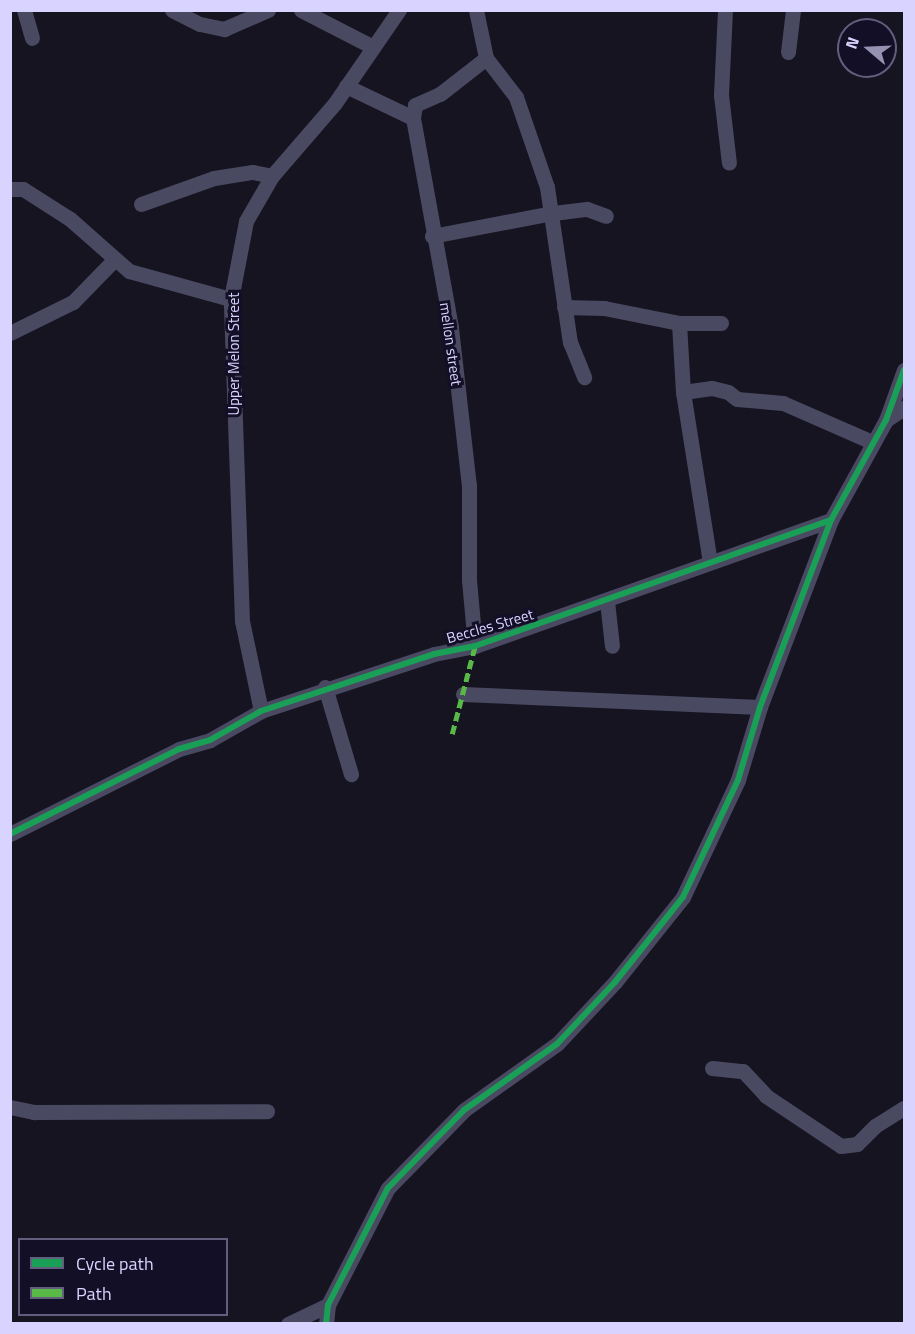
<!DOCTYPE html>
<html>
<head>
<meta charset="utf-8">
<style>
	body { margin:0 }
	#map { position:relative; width:915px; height:1334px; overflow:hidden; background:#161421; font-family:"Titillium Web",sans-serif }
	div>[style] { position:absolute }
	.minor>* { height:15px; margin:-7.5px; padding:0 7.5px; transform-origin:7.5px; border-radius:7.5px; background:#4a4962 }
	.quiet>* { height:4.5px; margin-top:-2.25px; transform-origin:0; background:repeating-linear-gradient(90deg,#58b947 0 9px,transparent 0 13.5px) }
	.cycleway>* { height:6px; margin:-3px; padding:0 3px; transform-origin:3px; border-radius:3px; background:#1a9f57 }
	span { translate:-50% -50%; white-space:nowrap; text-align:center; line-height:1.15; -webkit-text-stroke:6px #130f26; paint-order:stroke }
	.street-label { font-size:15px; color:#d9d4ff }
	.frame { position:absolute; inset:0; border:12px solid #d9d4ff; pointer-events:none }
	.legend { position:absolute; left:18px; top:1238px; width:210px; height:78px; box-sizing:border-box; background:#130f26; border:2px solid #625e7d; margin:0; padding:8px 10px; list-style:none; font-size:18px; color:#d9d4ff }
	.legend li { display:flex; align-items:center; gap:12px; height:30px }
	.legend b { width:30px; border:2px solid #625e7d }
	.north { position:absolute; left:837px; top:18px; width:60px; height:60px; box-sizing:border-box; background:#130f26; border:2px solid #625e7d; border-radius:50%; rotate:289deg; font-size:16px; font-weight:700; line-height:24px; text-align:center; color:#d9d4ff }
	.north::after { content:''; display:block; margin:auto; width:21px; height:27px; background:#9591b1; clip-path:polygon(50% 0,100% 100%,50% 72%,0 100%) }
</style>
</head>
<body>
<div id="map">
	<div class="minor">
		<div style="left:24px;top:10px;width:29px;rotate:74deg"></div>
		<div style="left:172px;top:10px;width:31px;rotate:27deg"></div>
		<div style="left:200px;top:24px;width:25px;rotate:12deg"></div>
		<div style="left:224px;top:29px;width:48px;rotate:-23.4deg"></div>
		<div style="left:301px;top:10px;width:81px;rotate:27.2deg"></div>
		<div style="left:476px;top:10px;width:49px;rotate:78.2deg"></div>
		<div style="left:486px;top:58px;width:49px;rotate:52.4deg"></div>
		<div style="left:516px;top:97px;width:95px;rotate:71deg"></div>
		<div style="left:547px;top:187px;width:157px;rotate:81.6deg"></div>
		<div style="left:570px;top:342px;width:38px;rotate:68deg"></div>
		<div style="left:725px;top:10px;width:85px;rotate:92.7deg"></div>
		<div style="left:721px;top:95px;width:68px;rotate:83.3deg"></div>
		<div style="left:788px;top:52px;width:42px;rotate:-83.2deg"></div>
		<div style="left:346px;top:86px;width:74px;rotate:25.5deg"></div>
		<div style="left:413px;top:118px;width:213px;rotate:79.7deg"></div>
		<div style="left:451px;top:328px;width:158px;rotate:83.5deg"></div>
		<div style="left:469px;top:485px;width:95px;rotate:90deg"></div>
		<div style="left:469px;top:580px;width:66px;rotate:84.8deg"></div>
		<div style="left:413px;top:118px;width:13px;rotate:-81deg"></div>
		<div style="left:415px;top:105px;width:27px;rotate:-24deg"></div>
		<div style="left:440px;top:94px;width:58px;rotate:-38deg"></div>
		<div style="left:10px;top:189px;width:13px"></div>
		<div style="left:23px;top:189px;width:56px;rotate:32.6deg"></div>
		<div style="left:70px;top:219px;width:79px;rotate:41.4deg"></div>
		<div style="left:129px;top:271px;width:106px;rotate:15.4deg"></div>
		<div style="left:141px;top:204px;width:77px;rotate:-19.6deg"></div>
		<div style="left:214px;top:178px;width:39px;rotate:-9deg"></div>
		<div style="left:253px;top:172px;width:19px;rotate:12deg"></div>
		<div style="left:432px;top:236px;width:123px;rotate:-10.8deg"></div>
		<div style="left:553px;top:213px;width:34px;rotate:-7deg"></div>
		<div style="left:587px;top:209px;width:20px;rotate:20deg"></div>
		<div style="left:564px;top:307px;width:40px;rotate:1.4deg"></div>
		<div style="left:604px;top:308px;width:76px;rotate:11.3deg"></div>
		<div style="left:679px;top:323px;width:42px"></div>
		<div style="left:679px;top:323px;width:69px;rotate:86.7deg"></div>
		<div style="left:683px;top:392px;width:172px;rotate:81deg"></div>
		<div style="left:10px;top:333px;width:70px;rotate:-26.2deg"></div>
		<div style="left:73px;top:302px;width:60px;rotate:-45.7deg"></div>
		<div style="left:683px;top:392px;width:29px;rotate:-8deg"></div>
		<div style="left:712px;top:388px;width:16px;rotate:14deg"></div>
		<div style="left:728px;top:392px;width:11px;rotate:38deg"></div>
		<div style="left:737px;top:399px;width:46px;rotate:5deg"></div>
		<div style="left:783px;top:403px;width:97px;rotate:23.7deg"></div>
		<div style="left:886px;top:420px;width:22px;rotate:-34deg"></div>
		<div style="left:607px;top:601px;width:45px;rotate:83.7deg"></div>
		<div style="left:325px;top:687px;width:91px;rotate:73.4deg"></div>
		<div style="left:463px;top:694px;width:297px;rotate:2.5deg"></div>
		<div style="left:261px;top:711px;width:92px;rotate:-101.9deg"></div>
		<div style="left:242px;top:621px;width:322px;rotate:-92deg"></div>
		<div style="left:231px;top:299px;width:79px;rotate:-79.1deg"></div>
		<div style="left:246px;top:221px;width:52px;rotate:-60deg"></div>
		<div style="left:272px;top:176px;width:96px;rotate:-49.2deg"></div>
		<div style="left:335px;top:103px;width:113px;rotate:-55.5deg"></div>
		<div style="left:10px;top:834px;width:189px;rotate:-26.7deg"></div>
		<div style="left:179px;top:749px;width:32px;rotate:-16deg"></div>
		<div style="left:210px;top:740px;width:59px;rotate:-29.6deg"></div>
		<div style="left:261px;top:711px;width:182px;rotate:-18.2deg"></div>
		<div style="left:434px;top:654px;width:42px;rotate:-11deg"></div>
		<div style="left:475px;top:646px;width:378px;rotate:-19.5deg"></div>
		<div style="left:831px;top:520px;width:114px;rotate:-61.2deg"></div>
		<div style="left:886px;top:420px;width:53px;rotate:-70.2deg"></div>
		<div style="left:712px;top:1068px;width:31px;rotate:6deg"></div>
		<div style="left:743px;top:1071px;width:34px;rotate:47deg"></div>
		<div style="left:766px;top:1096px;width:90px;rotate:33.7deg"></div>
		<div style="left:841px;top:1146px;width:16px;rotate:-7deg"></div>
		<div style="left:857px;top:1144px;width:25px;rotate:-45deg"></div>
		<div style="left:875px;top:1126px;width:34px;rotate:-32deg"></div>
		<div style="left:10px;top:1107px;width:25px;rotate:12deg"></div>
		<div style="left:34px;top:1112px;width:233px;rotate:-0.2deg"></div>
		<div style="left:288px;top:1324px;width:44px;rotate:-25.4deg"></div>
		<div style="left:326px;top:1324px;width:19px;rotate:-84deg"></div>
		<div style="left:328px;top:1305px;width:131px;rotate:-62.9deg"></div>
		<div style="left:388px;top:1188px;width:109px;rotate:-45.7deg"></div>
		<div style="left:464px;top:1110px;width:114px;rotate:-35.4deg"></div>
		<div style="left:557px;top:1044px;width:85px;rotate:-46.9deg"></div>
		<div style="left:615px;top:982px;width:109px;rotate:-51.3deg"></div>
		<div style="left:683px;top:897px;width:129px;rotate:-64.8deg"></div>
		<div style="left:738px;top:780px;width:76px;rotate:-73.2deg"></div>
		<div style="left:760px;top:707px;width:200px;rotate:-69.2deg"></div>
	</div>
	<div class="quiet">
		<div style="left:452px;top:734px;width:91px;rotate:-75.4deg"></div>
	</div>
	<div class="cycleway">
		<div style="left:10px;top:834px;width:189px;rotate:-26.7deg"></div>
		<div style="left:179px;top:749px;width:32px;rotate:-16deg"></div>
		<div style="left:210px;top:740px;width:59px;rotate:-29.6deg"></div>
		<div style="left:261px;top:711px;width:182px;rotate:-18.2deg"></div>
		<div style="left:434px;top:654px;width:42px;rotate:-11deg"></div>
		<div style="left:475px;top:646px;width:378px;rotate:-19.5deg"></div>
		<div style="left:831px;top:520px;width:114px;rotate:-61.2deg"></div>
		<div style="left:886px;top:420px;width:53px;rotate:-70.2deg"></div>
		<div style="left:326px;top:1324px;width:19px;rotate:-84deg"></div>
		<div style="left:328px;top:1305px;width:131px;rotate:-62.9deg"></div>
		<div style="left:388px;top:1188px;width:109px;rotate:-45.7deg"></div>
		<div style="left:464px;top:1110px;width:114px;rotate:-35.4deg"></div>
		<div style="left:557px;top:1044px;width:85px;rotate:-46.9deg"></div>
		<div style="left:615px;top:982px;width:109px;rotate:-51.3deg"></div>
		<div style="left:683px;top:897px;width:129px;rotate:-64.8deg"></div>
		<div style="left:738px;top:780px;width:76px;rotate:-73.2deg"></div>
		<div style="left:760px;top:707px;width:200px;rotate:-69.2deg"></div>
	</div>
	<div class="street-label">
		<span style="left:451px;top:344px;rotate:82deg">mellon street</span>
		<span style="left:234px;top:354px;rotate:-90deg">Upper Melon Street</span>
		<span style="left:490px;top:626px;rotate:-16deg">Beccles Street</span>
	</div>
	<div class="frame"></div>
	<ul class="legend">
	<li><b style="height:8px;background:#1a9f57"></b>Cycle path</li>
	<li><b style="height:8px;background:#58b947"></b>Path</li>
	</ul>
	<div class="north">N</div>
</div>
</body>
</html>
